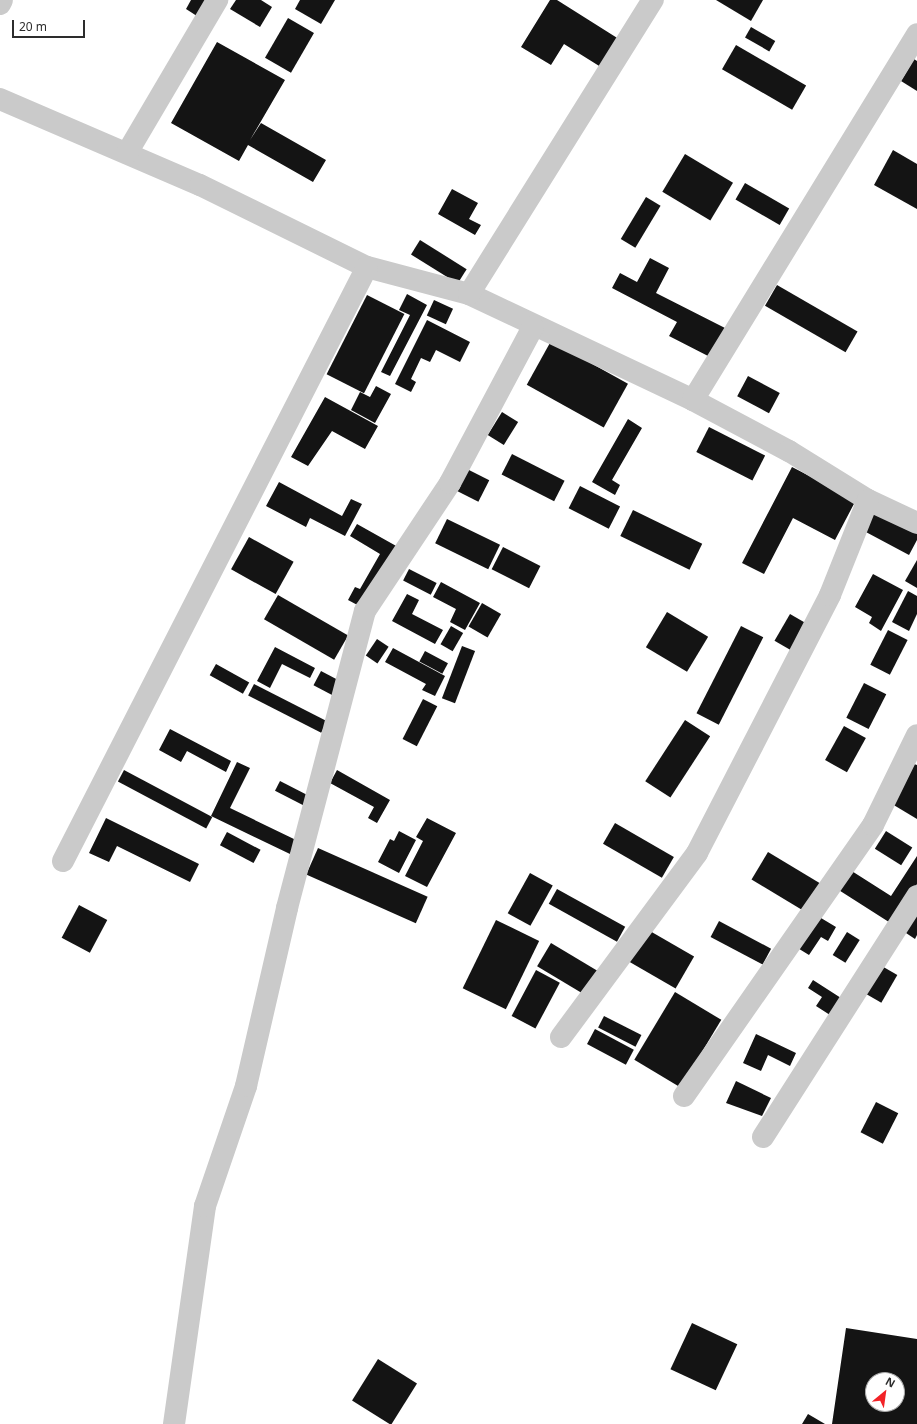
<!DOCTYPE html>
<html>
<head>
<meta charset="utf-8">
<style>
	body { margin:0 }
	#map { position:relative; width:917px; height:1424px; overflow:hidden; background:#fff; font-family:"Noto Sans",sans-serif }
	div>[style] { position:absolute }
	.building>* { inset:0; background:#141414; transform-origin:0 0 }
	.street>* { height:22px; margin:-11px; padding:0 11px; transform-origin:11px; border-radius:11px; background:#cacaca }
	span { translate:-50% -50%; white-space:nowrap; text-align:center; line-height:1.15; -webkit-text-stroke:4px #fff; paint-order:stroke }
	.north { position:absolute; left:865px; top:1372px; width:40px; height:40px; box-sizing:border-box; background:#fff; border:1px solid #ababab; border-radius:50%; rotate:29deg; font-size:11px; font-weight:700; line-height:16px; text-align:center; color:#2d2d2d }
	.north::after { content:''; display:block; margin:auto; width:14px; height:18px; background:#f22227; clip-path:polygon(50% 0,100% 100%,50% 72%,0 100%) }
	.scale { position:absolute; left:12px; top:20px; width:73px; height:18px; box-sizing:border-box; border:2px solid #2d2d2d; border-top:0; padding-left:5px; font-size:12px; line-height:14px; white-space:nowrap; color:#2d2d2d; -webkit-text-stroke:3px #fff; paint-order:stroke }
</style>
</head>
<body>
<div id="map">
	<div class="building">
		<div style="clip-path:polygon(191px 0,212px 0,200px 18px,186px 9px)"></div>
		<div style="clip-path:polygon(236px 0,261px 0,272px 7px,260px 27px,230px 9px)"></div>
		<div style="clip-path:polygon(300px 0,335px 0,321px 24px,295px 9px)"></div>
		<div style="clip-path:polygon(550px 0,557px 0,622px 41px,604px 69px,564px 44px,551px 65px,521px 47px)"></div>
		<div style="clip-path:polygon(716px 0,763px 0,751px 21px)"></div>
		<div style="left:288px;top:18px;width:30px;height:46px;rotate:30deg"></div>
		<div style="left:751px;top:27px;width:28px;height:12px;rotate:30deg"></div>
		<div style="clip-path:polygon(217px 42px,285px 80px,250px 140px,261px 123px,326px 160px,313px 182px,248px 145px,239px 161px,171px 123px)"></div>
		<div style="left:736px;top:45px;width:81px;height:28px;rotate:30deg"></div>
		<div style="clip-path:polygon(914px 59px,917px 61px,917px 91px,901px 81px)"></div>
		<div style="clip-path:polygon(893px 150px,917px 164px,917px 209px,874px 185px)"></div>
		<div style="left:685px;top:154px;width:56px;height:44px;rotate:31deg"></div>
		<div style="left:745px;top:183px;width:51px;height:19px;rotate:30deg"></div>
		<div style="clip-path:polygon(452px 189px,478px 203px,469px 219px,481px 225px,475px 235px,438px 214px)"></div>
		<div style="left:646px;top:197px;width:17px;height:49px;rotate:31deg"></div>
		<div style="left:420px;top:240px;width:55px;height:17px;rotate:32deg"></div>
		<div style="clip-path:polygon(650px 258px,669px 268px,656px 293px,725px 328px,710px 357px,669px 336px,677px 322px,612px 288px,620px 273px,637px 282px)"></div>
		<div style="left:777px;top:285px;width:93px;height:24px;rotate:30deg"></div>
		<div style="clip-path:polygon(407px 294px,427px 305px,390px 376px,381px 372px,410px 315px,399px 310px)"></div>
		<div style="left:367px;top:295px;width:42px;height:89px;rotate:27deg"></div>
		<div style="left:434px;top:300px;width:21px;height:17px;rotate:25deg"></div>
		<div style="clip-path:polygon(427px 320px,470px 342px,460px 362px,436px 350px,430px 362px,421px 358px,411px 379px,416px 382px,411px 392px,395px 384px)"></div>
		<div style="left:551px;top:341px;width:88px;height:50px;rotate:29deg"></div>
		<div style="left:748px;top:376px;width:36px;height:23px;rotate:28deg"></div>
		<div style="clip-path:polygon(376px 386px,391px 394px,375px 423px,351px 410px,360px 392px,370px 397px)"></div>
		<div style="clip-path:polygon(325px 397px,378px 426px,365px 449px,332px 431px,308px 466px,291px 457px)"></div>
		<div style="left:502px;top:412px;width:19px;height:27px;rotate:32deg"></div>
		<div style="clip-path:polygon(628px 419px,642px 428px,612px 480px,620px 485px,615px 495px,592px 482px)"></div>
		<div style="left:709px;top:427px;width:63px;height:28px;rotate:27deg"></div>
		<div style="left:512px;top:454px;width:59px;height:23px;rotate:27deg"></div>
		<div style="clip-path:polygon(792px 467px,856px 500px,835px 540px,793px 518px,764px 574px,742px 563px)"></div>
		<div style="left:467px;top:469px;width:25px;height:24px;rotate:27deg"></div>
		<div style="clip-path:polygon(279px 482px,342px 516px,351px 499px,362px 504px,345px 536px,310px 518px,306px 527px,266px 506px)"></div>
		<div style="left:580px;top:486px;width:45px;height:25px;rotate:27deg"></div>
		<div style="clip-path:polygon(876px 509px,917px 531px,917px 540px,909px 555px,864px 531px)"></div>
		<div style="left:633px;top:510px;width:77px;height:29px;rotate:26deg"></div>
		<div style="left:447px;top:519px;width:59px;height:27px;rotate:26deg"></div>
		<div style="clip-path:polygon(357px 524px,398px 547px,363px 608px,348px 600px,355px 587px,360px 589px,380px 554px,350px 536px)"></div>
		<div style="left:249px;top:537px;width:51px;height:37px;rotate:29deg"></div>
		<div style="left:503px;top:547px;width:42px;height:25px;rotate:27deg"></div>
		<div style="clip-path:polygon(917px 560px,917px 588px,905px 581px)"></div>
		<div style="left:409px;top:569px;width:31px;height:13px;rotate:27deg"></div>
		<div style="clip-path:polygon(873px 574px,903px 590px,881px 631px,869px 623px,872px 617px,855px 607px)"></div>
		<div style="clip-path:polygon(441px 582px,480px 603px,465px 630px,450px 622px,456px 609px,433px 597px)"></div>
		<div style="clip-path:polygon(908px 591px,917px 596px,917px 614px,909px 631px,892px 622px)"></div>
		<div style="clip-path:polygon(407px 594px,419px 600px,412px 614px,443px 630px,435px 644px,392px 621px)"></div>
		<div style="left:278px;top:595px;width:81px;height:28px;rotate:30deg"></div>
		<div style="left:482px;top:603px;width:22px;height:27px;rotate:30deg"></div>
		<div style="left:667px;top:612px;width:48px;height:41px;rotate:31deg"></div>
		<div style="left:790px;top:614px;width:20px;height:31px;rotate:30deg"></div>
		<div style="left:451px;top:626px;width:14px;height:21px;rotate:30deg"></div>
		<div style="left:741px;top:626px;width:25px;height:98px;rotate:27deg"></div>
		<div style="left:888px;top:630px;width:22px;height:39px;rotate:27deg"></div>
		<div style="left:377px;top:639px;width:14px;height:20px;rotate:34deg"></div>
		<div style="left:462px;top:646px;width:14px;height:56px;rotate:21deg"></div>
		<div style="clip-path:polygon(275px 647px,315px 668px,310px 678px,282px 664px,270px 688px,257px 681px)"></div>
		<div style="clip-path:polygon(393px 648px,445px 676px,435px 696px,422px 690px,426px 684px,385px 662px)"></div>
		<div style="left:425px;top:651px;width:26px;height:12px;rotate:28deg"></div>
		<div style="left:216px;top:664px;width:38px;height:13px;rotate:29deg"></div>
		<div style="left:321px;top:671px;width:21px;height:16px;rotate:28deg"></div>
		<div style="left:864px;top:683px;width:25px;height:39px;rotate:27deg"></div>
		<div style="left:254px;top:684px;width:82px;height:13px;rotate:27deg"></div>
		<div style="left:423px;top:699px;width:16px;height:45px;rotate:27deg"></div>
		<div style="left:685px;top:720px;width:30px;height:73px;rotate:33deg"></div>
		<div style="left:844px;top:726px;width:25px;height:39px;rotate:29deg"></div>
		<div style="clip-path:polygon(170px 729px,231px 761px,226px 772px,187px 751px,181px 762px,159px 750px)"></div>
		<div style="clip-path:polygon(237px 762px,250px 768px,230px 808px,296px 840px,290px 854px,211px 816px)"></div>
		<div style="clip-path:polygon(914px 764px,917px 765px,917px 819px,892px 804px)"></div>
		<div style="left:124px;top:770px;width:100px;height:13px;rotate:28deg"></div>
		<div style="clip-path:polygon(337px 770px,390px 800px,377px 823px,368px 818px,374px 807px,330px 783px)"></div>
		<div style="left:280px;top:781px;width:35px;height:11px;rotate:27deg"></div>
		<div style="clip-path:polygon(106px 818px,199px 864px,190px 882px,117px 846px,109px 862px,89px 853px)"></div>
		<div style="clip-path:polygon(427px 818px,456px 833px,427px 887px,405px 876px,423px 841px,416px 837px)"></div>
		<div style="left:615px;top:823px;width:68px;height:24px;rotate:30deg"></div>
		<div style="clip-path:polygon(399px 831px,416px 840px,399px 873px,378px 862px,390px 839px,394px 841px)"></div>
		<div style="left:886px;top:831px;width:31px;height:21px;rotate:32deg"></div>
		<div style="left:227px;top:832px;width:38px;height:15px;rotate:28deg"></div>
		<div style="left:318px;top:848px;width:120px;height:29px;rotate:24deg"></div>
		<div style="left:768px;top:852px;width:63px;height:32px;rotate:31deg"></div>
		<div style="clip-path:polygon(917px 856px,917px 884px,892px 924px,834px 887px,847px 868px,891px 896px)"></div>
		<div style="left:530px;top:873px;width:26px;height:46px;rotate:29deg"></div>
		<div style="left:557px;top:889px;width:78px;height:17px;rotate:29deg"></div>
		<div style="left:79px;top:905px;width:32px;height:37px;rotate:28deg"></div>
		<div style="clip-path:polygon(917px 909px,917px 935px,915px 939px,903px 931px)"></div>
		<div style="clip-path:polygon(816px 915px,836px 927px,828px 941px,821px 937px,809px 955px,796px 947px)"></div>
		<div style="left:496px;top:920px;width:48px;height:76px;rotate:26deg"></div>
		<div style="left:719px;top:921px;width:59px;height:18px;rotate:28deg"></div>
		<div style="left:643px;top:927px;width:59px;height:37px;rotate:30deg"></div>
		<div style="left:847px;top:932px;width:15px;height:27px;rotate:32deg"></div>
		<div style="left:551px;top:943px;width:58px;height:27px;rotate:31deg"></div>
		<div style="left:880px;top:965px;width:20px;height:32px;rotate:30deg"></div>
		<div style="left:536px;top:970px;width:27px;height:52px;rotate:28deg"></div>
		<div style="clip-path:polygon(813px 980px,841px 998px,830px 1015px,816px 1006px,822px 997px,808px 988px)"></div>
		<div style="left:675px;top:992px;width:54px;height:79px;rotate:31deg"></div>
		<div style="left:604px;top:1016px;width:42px;height:13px;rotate:27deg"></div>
		<div style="left:595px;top:1029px;width:44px;height:17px;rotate:28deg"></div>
		<div style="clip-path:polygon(756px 1034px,796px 1053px,790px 1066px,768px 1055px,761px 1071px,743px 1063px)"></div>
		<div style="clip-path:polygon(736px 1081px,771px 1098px,762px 1116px,726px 1103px)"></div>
		<div style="left:876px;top:1102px;width:25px;height:34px;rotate:27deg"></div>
		<div style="left:692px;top:1323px;width:50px;height:51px;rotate:25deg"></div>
		<div style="clip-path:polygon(evenodd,846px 1328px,917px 1339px,917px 1424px,832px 1424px,846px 1328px,873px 1380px,897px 1380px,897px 1404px,873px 1404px,873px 1380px)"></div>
		<div style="left:378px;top:1359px;width:46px;height:49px;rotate:32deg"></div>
		<div style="clip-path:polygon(808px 1414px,825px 1424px,802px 1424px)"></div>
	</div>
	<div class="street">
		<div style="left:0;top:4px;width:4px;rotate:-63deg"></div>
		<div style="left:0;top:99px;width:218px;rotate:23.3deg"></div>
		<div style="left:200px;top:185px;width:186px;rotate:26.2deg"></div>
		<div style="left:367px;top:267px;width:106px;rotate:14.8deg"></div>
		<div style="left:469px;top:294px;width:248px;rotate:25.3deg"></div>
		<div style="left:693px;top:400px;width:109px;rotate:28deg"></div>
		<div style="left:789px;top:451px;width:93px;rotate:31.8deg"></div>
		<div style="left:868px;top:500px;width:54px;rotate:25.1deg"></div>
		<div style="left:127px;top:153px;width:178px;rotate:-59.5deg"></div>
		<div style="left:469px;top:294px;width:347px;rotate:-58deg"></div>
		<div style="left:693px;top:400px;width:429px;rotate:-58.5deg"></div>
		<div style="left:63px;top:861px;width:667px;rotate:-62.9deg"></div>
		<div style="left:561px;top:1037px;width:229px;rotate:-53.5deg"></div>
		<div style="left:697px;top:853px;width:290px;rotate:-62.7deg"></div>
		<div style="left:830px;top:595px;width:102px;rotate:-68.2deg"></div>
		<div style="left:684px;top:1096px;width:330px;rotate:-55.1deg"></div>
		<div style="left:873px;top:825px;width:100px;rotate:-63.9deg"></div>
		<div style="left:763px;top:1137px;width:286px;rotate:-57.4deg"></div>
		<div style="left:174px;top:1424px;width:220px;rotate:-81.9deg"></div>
		<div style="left:205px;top:1206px;width:127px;rotate:-71.1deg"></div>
		<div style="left:246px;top:1086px;width:183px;rotate:-77deg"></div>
		<div style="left:287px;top:908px;width:307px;rotate:-75.3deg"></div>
		<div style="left:365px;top:611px;width:154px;rotate:-56.4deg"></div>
		<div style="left:450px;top:483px;width:177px;rotate:-62deg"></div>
	</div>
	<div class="north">N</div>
	<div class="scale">20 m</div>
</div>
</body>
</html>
